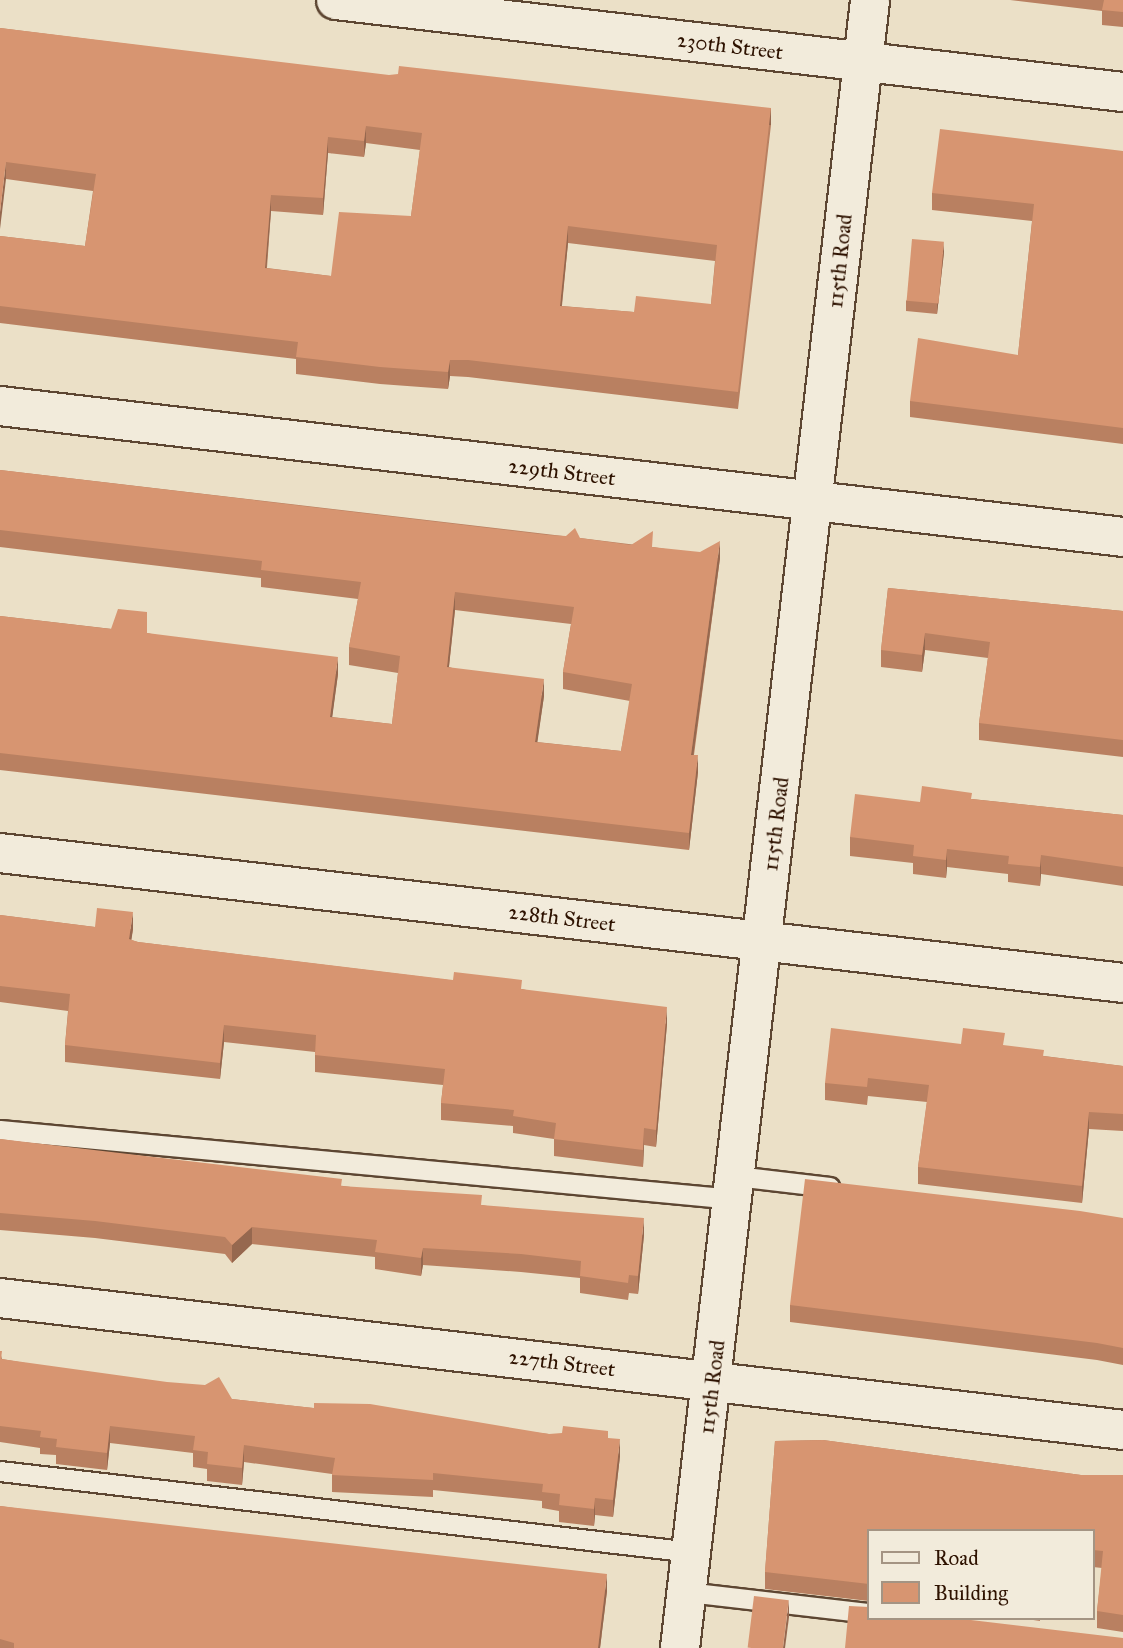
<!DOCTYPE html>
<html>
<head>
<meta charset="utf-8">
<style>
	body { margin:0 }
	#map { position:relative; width:1123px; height:1648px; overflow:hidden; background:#ebe0c7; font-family:"IM FELL Great Primer",serif }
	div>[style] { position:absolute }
	.roads { filter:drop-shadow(2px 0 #5d4632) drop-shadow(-2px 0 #5d4632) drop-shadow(0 2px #5d4632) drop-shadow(0 -2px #5d4632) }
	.service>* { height:19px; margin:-9.5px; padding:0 9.5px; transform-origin:9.5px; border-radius:9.5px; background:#f2ebdb }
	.minor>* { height:38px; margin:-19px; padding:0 19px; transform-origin:19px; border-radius:19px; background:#f2ebdb }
	.wall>* { inset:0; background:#b98061 }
	.shaded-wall>* { inset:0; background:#96684f; transform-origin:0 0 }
	.building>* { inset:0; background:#d79571; transform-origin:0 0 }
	span { translate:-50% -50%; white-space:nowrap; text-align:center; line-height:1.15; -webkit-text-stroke:6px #f2ebdb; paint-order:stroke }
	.street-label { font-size:21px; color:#2e1200 }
	.legend { position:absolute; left:867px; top:1529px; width:228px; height:91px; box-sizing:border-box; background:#f2ebdb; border:2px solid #a49483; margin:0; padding:9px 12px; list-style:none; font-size:21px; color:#2e1200 }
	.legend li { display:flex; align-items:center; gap:14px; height:35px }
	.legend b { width:35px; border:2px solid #a49483 }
</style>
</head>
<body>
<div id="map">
	<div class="roads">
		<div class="service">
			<div style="left:0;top:1130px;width:737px;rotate:5.37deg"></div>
			<div style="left:736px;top:1176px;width:94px;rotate:6.7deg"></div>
			<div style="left:0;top:1471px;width:697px;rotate:6.68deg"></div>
			<div style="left:687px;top:1592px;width:183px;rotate:6.6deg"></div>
		</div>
		<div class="minor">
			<div style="left:336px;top:0;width:792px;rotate:6.67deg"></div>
			<div style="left:0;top:406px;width:1131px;rotate:6.65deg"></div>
			<div style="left:0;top:853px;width:1130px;rotate:6.6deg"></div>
			<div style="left:0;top:1298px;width:1131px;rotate:6.7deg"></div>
			<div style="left:680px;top:1648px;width:1659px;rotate:-83.42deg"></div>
		</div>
	</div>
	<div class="wall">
		<div style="clip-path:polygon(1010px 0,1123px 0,1123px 27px,1102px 25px,1102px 11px)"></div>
		<div style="clip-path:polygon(evenodd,0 28px,771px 125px,738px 409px,468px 377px,450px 376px,448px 389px,380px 384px,296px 374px,296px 359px,0 323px,0 236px,85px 246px,93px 191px,6px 179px,0 28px,366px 143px,420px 150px,411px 216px,331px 276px,267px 268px,271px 211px,323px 215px,328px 153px,364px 157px,366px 143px,0 28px,568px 243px,715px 261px,711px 304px,634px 312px,562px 306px,568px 243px)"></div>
		<div style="clip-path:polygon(1123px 151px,1123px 444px,910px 417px,910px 401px,1018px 355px,1032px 221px,932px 210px,932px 193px)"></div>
		<div style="clip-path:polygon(944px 252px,937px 314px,906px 311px,906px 301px)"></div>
		<div style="clip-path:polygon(evenodd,0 470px,580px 538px,653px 547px,720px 558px,694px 755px,698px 772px,689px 850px,0 770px,0 616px,147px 633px,338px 674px,332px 717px,392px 724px,398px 673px,349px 665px,349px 647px,358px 599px,261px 587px,261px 578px,0 547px,0 470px,455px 610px,571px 624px,563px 672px,563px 689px,630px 701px,621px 751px,537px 742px,544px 696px,449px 667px,455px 610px)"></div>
		<div style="clip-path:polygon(888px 588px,1123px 611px,1123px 757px,979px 740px,979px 723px,988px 658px,925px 650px,922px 672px,881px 667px,881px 650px)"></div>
		<div style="clip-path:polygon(972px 799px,1123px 815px,1123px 886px,1041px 874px,1040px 886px,1008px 882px,1008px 874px,947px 867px,946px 878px,913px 874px,913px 863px,850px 856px,850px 837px,920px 802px)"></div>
		<div style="clip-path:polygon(0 915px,95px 927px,133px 929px,131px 940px,138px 942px,522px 989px,667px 1024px,656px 1147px,644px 1145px,643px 1167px,554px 1156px,554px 1139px,513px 1133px,513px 1126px,441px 1120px,441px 1103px,443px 1085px,315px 1072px,315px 1052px,224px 1042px,220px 1079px,65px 1062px,65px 1045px,68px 1011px,0 1002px)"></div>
		<div style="clip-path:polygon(961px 1044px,1005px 1046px,1044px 1056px,1123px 1066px,1123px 1131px,1089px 1129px,1082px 1203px,918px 1184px,918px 1167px,927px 1102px,868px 1096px,867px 1105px,825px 1100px,825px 1083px)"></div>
		<div style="clip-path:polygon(0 1139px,482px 1205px,644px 1235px,638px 1294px,629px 1293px,628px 1300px,580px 1293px,580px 1278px,521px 1272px,423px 1265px,421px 1276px,375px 1269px,375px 1257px,252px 1244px,232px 1263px,225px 1254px,95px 1238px,0 1230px)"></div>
		<div style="clip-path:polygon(1123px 1218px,1123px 1365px,1097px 1360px,790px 1322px,790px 1305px)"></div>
		<div style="clip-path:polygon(0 1351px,2px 1359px,232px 1399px,549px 1434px,608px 1438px,620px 1456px,613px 1517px,595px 1515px,594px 1526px,559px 1522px,559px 1511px,542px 1508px,542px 1501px,433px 1490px,433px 1497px,332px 1492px,332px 1474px,244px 1462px,242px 1485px,207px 1481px,207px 1469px,193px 1467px,193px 1453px,110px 1443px,107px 1470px,56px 1464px,56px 1455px,40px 1454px,40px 1448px,0 1442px)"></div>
		<div style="clip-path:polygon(823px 1440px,1081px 1475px,1123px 1475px,1123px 1632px,1097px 1628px,1097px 1611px,1102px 1568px,1093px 1567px,1093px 1531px,869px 1531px,869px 1601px,765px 1589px,765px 1572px,775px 1441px)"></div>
		<div style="clip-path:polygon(0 1506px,607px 1591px,600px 1648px,0 1648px)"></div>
		<div style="clip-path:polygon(1020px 1618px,1040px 1618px,1040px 1621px)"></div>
	</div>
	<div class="shaded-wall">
		<div style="left:771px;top:108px;width:17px;height:286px;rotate:90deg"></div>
		<div style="clip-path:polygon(366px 126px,366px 143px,364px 157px,364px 141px)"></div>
		<div style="clip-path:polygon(328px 137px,328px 153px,323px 215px,323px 198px)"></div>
		<div style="clip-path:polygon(6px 162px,6px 179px,0 229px,0 212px)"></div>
		<div style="clip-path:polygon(271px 195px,271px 211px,265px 285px,265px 268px)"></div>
		<div style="clip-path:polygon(568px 226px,568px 243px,560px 322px,560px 306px)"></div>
		<div style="clip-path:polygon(944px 242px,944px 252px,937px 314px,937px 305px)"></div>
		<div style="clip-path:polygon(450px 360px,450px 376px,448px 389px,448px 372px)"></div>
		<div style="clip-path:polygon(720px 541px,720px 558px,691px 772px,691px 755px)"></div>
		<div style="clip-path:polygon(455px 592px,455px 610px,447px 684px,447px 667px)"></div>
		<div style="clip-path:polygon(925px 633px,925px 650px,922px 672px,922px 655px)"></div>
		<div style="clip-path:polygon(338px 657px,338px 674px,330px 734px,330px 717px)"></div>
		<div style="clip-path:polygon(544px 679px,544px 696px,535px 759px,535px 742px)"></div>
		<div style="clip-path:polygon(698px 755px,698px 772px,689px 850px,689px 833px)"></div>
		<div style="clip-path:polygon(947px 849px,947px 867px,946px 878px,946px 860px)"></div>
		<div style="clip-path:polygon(1041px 855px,1041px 874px,1040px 886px,1040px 867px)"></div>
		<div style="clip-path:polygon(133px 912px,133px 929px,129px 956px,129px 939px)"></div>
		<div style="clip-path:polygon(667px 1007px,667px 1024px,656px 1147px,656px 1130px)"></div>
		<div style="clip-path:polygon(224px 1025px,224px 1042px,220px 1079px,220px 1063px)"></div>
		<div style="clip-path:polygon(1089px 1112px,1089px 1129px,1082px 1203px,1082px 1186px)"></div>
		<div style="clip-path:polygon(644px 1128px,644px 1145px,643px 1167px,643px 1150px)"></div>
		<div style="clip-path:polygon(644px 1218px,644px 1235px,638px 1294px,638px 1276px)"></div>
		<div style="clip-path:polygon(252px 1227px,252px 1244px,232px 1263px,232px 1245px)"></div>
		<div style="clip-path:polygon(423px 1248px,423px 1265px,421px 1276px,421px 1258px)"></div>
		<div style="clip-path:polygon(110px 1426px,110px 1443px,107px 1470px,107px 1453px)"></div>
		<div style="clip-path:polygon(620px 1439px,620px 1456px,613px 1517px,613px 1500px)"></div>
		<div style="clip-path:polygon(244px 1445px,244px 1462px,242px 1485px,242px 1468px)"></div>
		<div style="clip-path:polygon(595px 1498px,595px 1515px,594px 1526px,594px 1509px)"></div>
		<div style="clip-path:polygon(607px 1574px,607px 1591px,600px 1648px,598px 1648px)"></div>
		<div style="clip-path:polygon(789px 1600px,789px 1617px,785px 1648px,783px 1648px)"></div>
	</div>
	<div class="building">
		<div style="clip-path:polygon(1104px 0,1123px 0,1123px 12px,1102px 10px)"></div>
		<div style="clip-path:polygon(evenodd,0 28px,389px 75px,398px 74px,399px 66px,771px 108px,738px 392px,468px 360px,450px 360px,448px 372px,380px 367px,296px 357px,298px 342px,0 306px,0 236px,85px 246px,96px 174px,6px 162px,0 212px,0 28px,366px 126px,422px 133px,411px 216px,339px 212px,331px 276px,265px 268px,271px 195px,323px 198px,328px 137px,364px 141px,366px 126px,0 28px,568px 226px,717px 245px,711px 304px,636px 296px,634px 312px,560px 306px,568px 226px)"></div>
		<div style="clip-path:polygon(940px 129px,1123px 151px,1123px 428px,910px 401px,918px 338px,1018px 355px,1034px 204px,932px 193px)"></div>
		<div style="left:912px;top:239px;width:32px;height:62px;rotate:5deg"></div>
		<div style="clip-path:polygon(evenodd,0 470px,548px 535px,566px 536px,575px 528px,580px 538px,631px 545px,653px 531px,652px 547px,700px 552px,720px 541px,691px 755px,698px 755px,689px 833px,0 753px,0 616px,111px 629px,118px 609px,147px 612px,147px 633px,338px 657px,330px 717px,392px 724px,400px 656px,349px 647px,361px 582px,261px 570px,262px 561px,0 530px,0 470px,455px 592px,574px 607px,563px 672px,632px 684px,621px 751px,535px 742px,544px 679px,447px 667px,455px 592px)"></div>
		<div style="clip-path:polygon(888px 588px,1123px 611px,1123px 740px,979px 723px,990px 642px,925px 633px,922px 655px,881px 650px)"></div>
		<div style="clip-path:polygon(922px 786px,972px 793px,971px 799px,1123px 815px,1123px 867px,1041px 855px,1040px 867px,1008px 864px,1009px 856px,947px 849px,946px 860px,913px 856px,914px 845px,850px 837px,855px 794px,920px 802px)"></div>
		<div style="clip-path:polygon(97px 908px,133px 912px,129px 939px,138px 942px,453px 980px,454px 972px,522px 980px,521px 989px,667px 1007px,656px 1130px,644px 1128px,643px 1150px,554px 1139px,556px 1123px,513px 1116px,514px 1110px,441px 1103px,445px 1069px,315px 1055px,316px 1035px,224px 1025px,220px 1063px,65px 1045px,70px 994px,0 986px,0 915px,95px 927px)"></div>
		<div style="clip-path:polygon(831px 1028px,961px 1044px,963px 1028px,1005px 1033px,1003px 1045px,1044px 1050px,1043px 1056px,1123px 1066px,1123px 1114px,1089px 1112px,1082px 1186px,918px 1167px,929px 1085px,868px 1078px,867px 1087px,825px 1083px)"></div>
		<div style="clip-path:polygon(0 1139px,342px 1179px,341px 1186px,482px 1195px,481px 1205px,644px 1218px,638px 1276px,629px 1275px,628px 1283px,580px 1276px,581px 1261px,521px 1254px,423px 1248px,421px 1258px,375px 1252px,377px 1240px,252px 1227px,232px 1245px,225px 1237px,95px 1221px,0 1213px)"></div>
		<div style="clip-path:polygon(805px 1179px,1080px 1211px,1123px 1218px,1123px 1348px,1097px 1343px,790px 1305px)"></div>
		<div style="clip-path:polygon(0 1351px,2px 1351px,1px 1359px,167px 1382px,205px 1385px,219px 1377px,232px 1399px,314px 1408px,314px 1403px,370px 1404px,549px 1434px,562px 1433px,563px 1426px,608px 1431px,608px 1438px,620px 1439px,613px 1500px,595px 1498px,594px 1509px,559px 1505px,560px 1494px,542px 1492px,543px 1484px,433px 1473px,433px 1480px,332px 1475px,335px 1458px,244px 1445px,242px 1468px,207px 1464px,208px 1452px,193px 1450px,195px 1436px,110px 1426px,107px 1453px,56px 1447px,57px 1439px,40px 1437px,41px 1431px,0 1426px)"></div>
		<div style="clip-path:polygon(823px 1440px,1081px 1475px,1123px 1475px,1123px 1615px,1097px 1611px,1103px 1551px,1093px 1550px,1093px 1531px,869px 1531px,869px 1584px,765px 1572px,775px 1441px)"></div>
		<div style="clip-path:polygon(0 1506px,607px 1574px,598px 1648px,14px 1648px,14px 1643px,0 1639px)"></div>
		<div style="left:754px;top:1596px;width:35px;height:52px;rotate:7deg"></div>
		<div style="clip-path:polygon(849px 1606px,869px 1607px,869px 1618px,954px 1618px,1123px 1638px,1123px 1648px,845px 1648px)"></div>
	</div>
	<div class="street-label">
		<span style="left:730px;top:46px;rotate:7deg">230th Street</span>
		<span style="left:840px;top:261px;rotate:-84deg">115th Road</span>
		<span style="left:562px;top:472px;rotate:7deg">229th Street</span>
		<span style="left:776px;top:824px;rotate:-83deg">115th Road</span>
		<span style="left:562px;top:918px;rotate:7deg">228th Street</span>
		<span style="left:562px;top:1363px;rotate:7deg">227th Street</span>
		<span style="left:712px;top:1387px;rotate:-83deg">115th Road</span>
	</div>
	<ul class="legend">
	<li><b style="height:9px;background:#f2ebdb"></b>Road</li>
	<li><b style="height:19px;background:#d79571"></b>Building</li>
	</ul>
</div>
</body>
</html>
